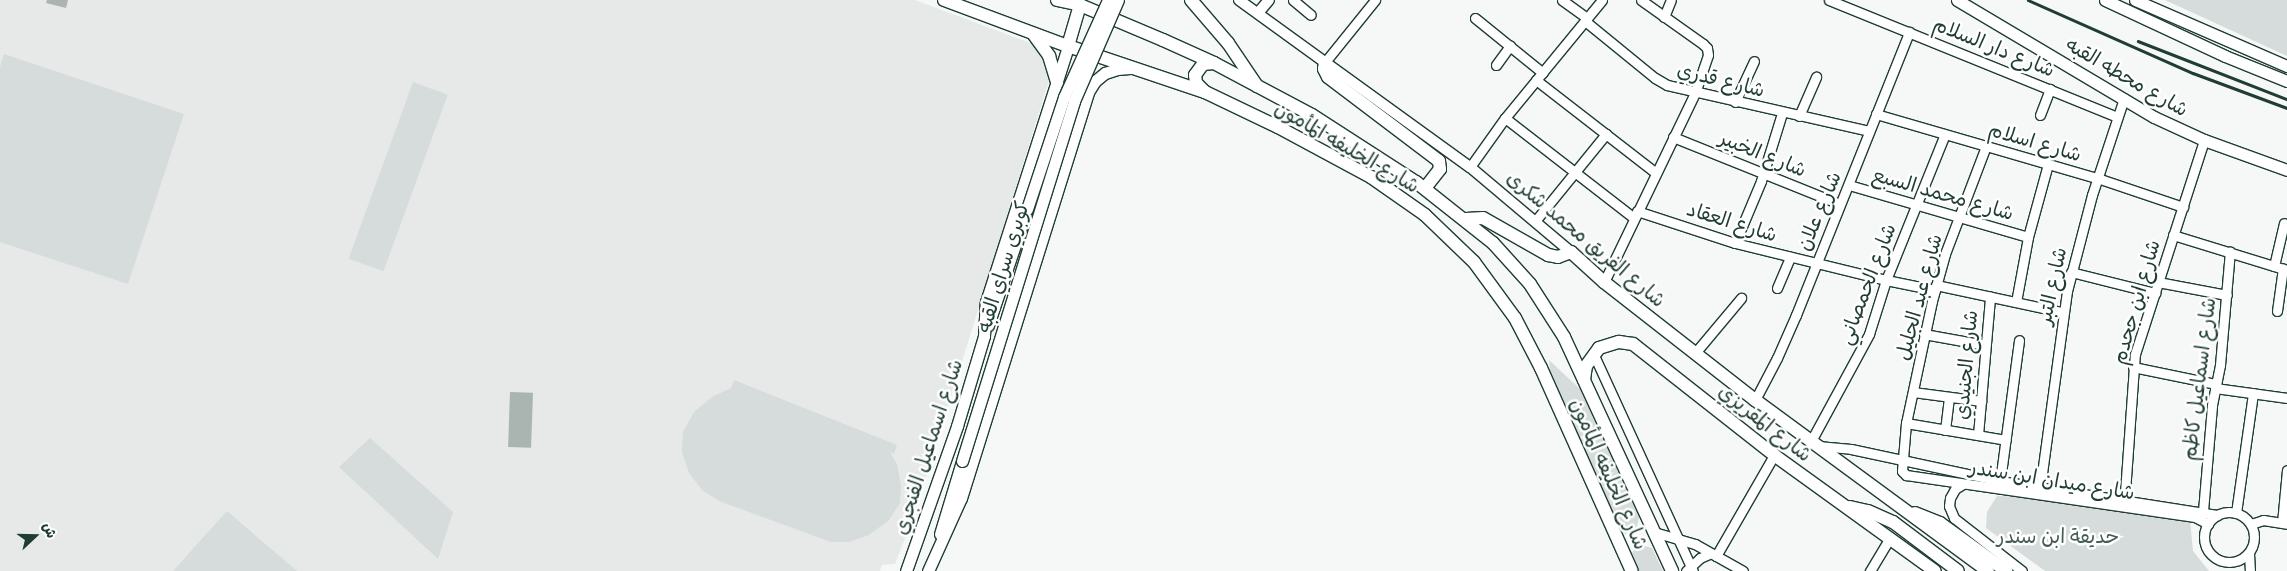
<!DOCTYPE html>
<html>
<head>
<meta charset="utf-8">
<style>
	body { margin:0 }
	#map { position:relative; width:2287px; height:571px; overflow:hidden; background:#f6f7f7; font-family:Caveat,"Playpen Sans Arabic",sans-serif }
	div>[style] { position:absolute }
	.built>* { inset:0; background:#e6e9e8 }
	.green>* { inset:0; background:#d6dcdb; transform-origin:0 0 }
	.water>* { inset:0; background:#aab5b1; transform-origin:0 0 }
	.roads { filter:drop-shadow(1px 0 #1f3d34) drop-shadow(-1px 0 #1f3d34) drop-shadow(0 1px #1f3d34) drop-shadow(0 -1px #1f3d34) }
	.minor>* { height:9px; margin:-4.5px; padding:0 4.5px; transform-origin:4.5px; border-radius:4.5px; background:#fff }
	.minor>.ring { margin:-4.5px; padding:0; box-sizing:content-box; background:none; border:9px solid #fff; border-radius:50% }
	.tertiary>* { height:10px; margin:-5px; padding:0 5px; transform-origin:5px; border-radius:5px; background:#fff }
	.secondary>* { height:11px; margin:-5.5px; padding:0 5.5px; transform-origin:5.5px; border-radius:5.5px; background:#fff }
	.primary>* { height:12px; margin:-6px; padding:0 6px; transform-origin:6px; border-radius:6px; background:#fff }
	.rail>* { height:2.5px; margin:-1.25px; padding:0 1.25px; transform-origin:1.25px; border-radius:1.25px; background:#1f3d34 }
	.bridges { filter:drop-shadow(1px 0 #1f3d34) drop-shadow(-1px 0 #1f3d34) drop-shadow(0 1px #1f3d34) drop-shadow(0 -1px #1f3d34) }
	.secondary-bridge>* { height:11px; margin:-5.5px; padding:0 5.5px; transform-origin:5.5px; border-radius:5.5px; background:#fff }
	span { translate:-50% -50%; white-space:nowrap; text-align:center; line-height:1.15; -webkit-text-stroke:5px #fff; paint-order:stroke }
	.street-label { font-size:20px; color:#1f3d34 }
	.park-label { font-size:20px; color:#445d55 }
	.north { position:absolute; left:10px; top:511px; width:50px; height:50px; -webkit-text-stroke:4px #fff; paint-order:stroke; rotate:69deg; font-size:14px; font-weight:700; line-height:20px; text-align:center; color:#1f3d34 }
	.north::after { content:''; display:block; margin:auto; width:18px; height:22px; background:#1f3d34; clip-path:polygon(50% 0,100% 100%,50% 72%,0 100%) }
</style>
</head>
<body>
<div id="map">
	<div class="built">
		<div style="clip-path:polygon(0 0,915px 0,1038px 46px,1051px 74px,917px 507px,895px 564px,882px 565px,880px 571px,0 571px)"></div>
	</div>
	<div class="green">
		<div style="clip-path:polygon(2165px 0,2287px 0,2287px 56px)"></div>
		<div style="clip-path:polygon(4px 54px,184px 114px,128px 284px,0 242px,0 67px)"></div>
		<div style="left:413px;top:82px;width:37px;height:188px;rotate:20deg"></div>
		<div style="clip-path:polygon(1549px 360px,1580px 389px,1639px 517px,1637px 527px,1631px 532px,1626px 534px,1619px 530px,1551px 381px)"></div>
		<div style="clip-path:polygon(734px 380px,897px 445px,894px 454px,890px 452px,897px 464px,901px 485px,900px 503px,889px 520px,869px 535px,849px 542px,831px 542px,719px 501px,702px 490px,689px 473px,682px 452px,683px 432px,694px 412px,712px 397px,731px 388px)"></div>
		<div style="clip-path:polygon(370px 438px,453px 512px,438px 559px,339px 467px)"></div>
		<div style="clip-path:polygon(1997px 496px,2026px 497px,2190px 520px,2193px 551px,2209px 571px,2045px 571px,1986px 528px,1987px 512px)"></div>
		<div style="clip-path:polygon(227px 511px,297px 571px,173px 571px)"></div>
		<div style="clip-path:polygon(1642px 545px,1652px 548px,1663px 571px,1639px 571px,1632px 553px,1636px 547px)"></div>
	</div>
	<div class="water">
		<div style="clip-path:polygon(47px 0,68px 0,66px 8px,46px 3px)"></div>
		<div style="left:510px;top:392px;width:23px;height:55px;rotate:2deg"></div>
	</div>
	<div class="roads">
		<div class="minor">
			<div style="left:1293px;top:0;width:23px;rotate:40deg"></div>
			<div style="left:1562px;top:0;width:31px;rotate:36deg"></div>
			<div style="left:1829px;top:0;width:311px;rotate:22.1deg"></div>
			<div style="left:1664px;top:17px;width:18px;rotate:-68deg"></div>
			<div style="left:1475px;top:18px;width:87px;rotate:39deg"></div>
			<div style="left:1585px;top:21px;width:90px;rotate:39.2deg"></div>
			<div style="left:1655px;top:78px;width:14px;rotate:30deg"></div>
			<div style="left:1667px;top:85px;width:207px;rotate:12.8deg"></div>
			<div style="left:1325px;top:62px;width:80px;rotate:-51.1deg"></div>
			<div style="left:1496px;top:65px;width:24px;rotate:-54deg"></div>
			<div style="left:1536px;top:80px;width:152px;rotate:37.8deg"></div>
			<div style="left:1735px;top:102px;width:45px;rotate:-65.1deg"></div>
			<div style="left:1876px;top:114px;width:230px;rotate:16.2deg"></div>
			<div style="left:2097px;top:178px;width:91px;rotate:18.6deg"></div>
			<div style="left:2040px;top:115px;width:28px;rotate:-69deg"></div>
			<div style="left:1799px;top:116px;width:43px;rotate:-66.4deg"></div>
			<div style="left:1505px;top:118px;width:163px;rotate:37.8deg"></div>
			<div style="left:1673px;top:137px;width:180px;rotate:21.9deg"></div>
			<div style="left:1986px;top:146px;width:116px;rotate:110.8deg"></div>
			<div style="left:1945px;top:254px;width:49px;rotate:105.5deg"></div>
			<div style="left:1932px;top:301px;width:125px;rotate:102deg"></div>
			<div style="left:1906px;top:423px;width:48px;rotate:94.8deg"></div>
			<div style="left:1902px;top:471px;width:6px;rotate:45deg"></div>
			<div style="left:1906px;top:475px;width:292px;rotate:8.3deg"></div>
			<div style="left:2195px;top:517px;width:15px;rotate:28deg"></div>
			<div style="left:1470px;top:167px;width:60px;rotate:-54.5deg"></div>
			<div style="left:1505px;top:118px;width:153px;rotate:-50.6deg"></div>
			<div style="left:1849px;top:185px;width:186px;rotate:16.2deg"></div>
			<div style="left:1637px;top:211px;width:103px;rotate:18.1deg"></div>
			<div style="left:1735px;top:243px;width:155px;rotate:13.8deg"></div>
			<div style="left:1886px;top:280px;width:50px;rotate:11.5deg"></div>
			<div style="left:1536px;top:220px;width:111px;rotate:-50.9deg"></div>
			<div style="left:2173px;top:235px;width:119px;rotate:17.1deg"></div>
			<div style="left:1735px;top:243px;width:67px;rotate:-67.2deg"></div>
			<div style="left:1761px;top:181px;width:71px;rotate:-72.8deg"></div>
			<div style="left:2274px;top:266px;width:44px;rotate:-76.9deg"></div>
			<div style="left:2071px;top:272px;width:87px;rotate:14deg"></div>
			<div style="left:1604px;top:282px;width:210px;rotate:-64.3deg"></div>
			<div style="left:1695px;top:93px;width:40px;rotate:-71.1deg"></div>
			<div style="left:1708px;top:55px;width:7px;rotate:-98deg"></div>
			<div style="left:1707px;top:48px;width:6px;rotate:-135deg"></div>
			<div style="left:1703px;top:44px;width:76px;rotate:-144.6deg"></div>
			<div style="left:2158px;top:282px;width:70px;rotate:10.7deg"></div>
			<div style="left:1936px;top:285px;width:129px;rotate:12.1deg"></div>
			<div style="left:1777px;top:288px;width:34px;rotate:-67deg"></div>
			<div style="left:2016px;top:302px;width:66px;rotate:-79.5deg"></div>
			<div style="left:2028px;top:237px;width:76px;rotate:-74.7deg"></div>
			<div style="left:2277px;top:311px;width:43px;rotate:-82.1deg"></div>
			<div style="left:1924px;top:334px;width:62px;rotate:10.2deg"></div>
			<div style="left:1593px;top:353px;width:240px;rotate:65.4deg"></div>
			<div style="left:1695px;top:353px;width:72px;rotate:-50.1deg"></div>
			<div style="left:2133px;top:367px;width:85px;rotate:11.6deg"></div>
			<div style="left:2215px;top:388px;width:73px;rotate:7.9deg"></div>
			<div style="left:1913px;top:392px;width:69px;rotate:7.5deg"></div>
			<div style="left:1755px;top:400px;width:47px;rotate:-62.4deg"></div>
			<div style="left:1777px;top:358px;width:47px;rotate:-66.2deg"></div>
			<div style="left:1796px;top:315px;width:305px;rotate:-68.2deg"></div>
			<div style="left:1906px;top:423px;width:101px;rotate:9.6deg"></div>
			<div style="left:1945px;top:430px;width:33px;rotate:-83deg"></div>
			<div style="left:1978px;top:435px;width:139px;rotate:-85deg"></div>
			<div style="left:1811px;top:441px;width:122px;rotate:-61.5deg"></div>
			<div style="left:1869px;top:334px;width:57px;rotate:-72.5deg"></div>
			<div style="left:1886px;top:280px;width:157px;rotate:-68deg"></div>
			<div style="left:1818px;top:446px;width:33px;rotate:5deg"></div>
			<div style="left:1851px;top:449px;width:152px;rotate:12.1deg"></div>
			<div style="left:2000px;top:481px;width:220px;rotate:8.9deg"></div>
			<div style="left:2000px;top:481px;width:142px;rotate:-82.3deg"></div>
			<div style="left:1963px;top:484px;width:9px;rotate:148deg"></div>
			<div style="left:1955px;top:489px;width:10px;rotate:119deg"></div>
			<div style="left:1950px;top:498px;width:8px;rotate:97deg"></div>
			<div style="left:1949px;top:506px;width:13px;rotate:67deg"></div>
			<div style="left:1954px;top:518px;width:86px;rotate:37.9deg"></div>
			<div style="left:2040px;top:488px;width:199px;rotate:-82.2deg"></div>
			<div style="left:2067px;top:291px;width:99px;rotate:-75.4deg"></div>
			<div style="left:2092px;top:195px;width:102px;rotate:-71.7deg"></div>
			<div style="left:2124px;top:506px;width:152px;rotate:-85.9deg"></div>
			<div style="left:2135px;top:354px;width:225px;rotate:-72.1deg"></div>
			<div style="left:2203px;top:511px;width:106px;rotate:-85.1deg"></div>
			<div style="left:2212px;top:405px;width:41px;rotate:-78.7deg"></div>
			<div style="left:2220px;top:365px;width:114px;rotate:-85deg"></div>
			<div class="ring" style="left:2204px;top:512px;width:41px;height:41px"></div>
			<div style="left:2236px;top:513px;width:121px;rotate:-81.9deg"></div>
			<div style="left:2282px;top:523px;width:53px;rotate:-84.6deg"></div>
			<div style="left:2251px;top:524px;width:13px;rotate:-18deg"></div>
			<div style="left:2263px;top:520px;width:24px;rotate:9deg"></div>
			<div style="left:1654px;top:532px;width:43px;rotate:16.3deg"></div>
			<div style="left:1695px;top:544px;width:55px;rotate:29.4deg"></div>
			<div style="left:2249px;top:553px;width:18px;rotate:87deg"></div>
			<div style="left:1716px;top:556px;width:116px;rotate:-60.1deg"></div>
			<div style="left:1686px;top:571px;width:19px;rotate:-43deg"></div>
			<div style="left:1700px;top:558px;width:12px;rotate:-24deg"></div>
			<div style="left:1870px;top:571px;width:37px;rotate:-59deg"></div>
		</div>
		<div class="tertiary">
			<div style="left:1239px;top:0;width:285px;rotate:35.9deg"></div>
			<div style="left:1470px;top:167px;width:132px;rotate:40.1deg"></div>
			<div style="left:1258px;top:13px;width:17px;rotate:-50deg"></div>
		</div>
		<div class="secondary">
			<div style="left:1957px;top:0;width:229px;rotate:30.7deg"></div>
			<div style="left:2154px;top:117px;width:55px;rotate:24.7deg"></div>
			<div style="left:2204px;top:140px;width:88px;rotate:19.9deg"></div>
			<div style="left:2105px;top:0;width:132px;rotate:25deg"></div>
			<div style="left:2225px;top:56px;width:67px;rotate:22deg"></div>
			<div style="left:2135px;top:0;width:166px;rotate:23.5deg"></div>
			<div style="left:988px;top:325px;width:122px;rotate:-71.4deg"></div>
			<div style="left:940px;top:534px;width:76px;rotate:-73.2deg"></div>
			<div style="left:906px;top:571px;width:154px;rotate:-70.6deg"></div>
			<div style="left:957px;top:426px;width:94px;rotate:-73.3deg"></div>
			<div style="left:984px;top:336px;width:34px;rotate:-87deg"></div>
			<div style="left:986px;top:302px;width:269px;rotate:-72.2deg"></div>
			<div style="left:928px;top:571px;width:80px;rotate:-65.7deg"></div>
			<div style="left:961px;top:498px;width:425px;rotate:-72.6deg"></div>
			<div style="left:1088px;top:92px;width:13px;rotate:-58deg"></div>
			<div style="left:1095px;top:81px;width:13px;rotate:-39deg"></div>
			<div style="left:1105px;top:73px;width:13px;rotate:-18deg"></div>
			<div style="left:1117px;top:69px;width:13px;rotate:-4deg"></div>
		</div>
		<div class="primary">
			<div style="left:944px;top:0;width:132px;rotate:20.4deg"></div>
			<div style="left:1068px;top:46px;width:145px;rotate:18.6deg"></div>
			<div style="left:1205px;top:92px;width:81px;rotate:25.6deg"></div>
			<div style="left:1278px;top:127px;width:106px;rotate:28.3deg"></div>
			<div style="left:1371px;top:177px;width:66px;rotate:35.1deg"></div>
			<div style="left:1425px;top:215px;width:68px;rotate:43.8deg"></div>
			<div style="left:1474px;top:262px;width:69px;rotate:53.8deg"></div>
			<div style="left:1515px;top:318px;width:56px;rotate:62.5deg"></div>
			<div style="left:1541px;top:368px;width:222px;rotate:65.9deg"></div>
			<div style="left:1057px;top:0;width:24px;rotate:12deg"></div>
			<div style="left:1080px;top:5px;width:90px;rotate:22.9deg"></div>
			<div style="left:1163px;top:40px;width:56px;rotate:24.3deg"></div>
			<div style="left:1214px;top:63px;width:111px;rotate:28deg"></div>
			<div style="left:1312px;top:115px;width:124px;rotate:32.8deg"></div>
			<div style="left:1416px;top:182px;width:98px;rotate:38.4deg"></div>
			<div style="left:1493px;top:243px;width:55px;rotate:47.9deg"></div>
			<div style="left:1530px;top:284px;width:63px;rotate:57.3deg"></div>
			<div style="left:1564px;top:337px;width:258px;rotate:65.2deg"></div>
			<div style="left:1191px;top:0;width:57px;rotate:49.3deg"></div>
			<div style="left:1228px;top:43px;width:52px;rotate:56deg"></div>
			<div style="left:1034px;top:35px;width:26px;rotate:54deg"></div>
			<div style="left:1049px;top:56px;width:28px;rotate:73deg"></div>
			<div style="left:1068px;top:46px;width:43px;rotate:-73.7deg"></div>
			<div style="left:1325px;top:62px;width:7px;rotate:98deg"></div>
			<div style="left:1324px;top:69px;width:9px;rotate:63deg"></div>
			<div style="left:1328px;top:77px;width:139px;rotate:37.1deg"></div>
			<div style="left:1439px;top:161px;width:8px;rotate:83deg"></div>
			<div style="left:1440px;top:169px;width:24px;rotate:128deg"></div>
			<div style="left:1205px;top:92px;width:13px;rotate:-135deg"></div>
			<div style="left:1196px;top:83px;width:8px;rotate:-97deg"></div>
			<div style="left:1195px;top:75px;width:14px;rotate:-54deg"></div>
			<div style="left:1203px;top:64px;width:11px;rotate:-5deg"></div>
			<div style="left:1466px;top:219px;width:17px;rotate:-3deg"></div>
			<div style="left:1483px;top:218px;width:75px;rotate:29.6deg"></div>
			<div style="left:1548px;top:255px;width:10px;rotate:11deg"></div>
			<div style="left:1558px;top:257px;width:14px;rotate:-21deg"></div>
			<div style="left:1571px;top:252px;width:45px;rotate:42.3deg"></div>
			<div style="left:1604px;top:282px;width:192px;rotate:38deg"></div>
			<div style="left:1755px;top:400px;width:289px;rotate:36.3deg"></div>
			<div style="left:1584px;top:380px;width:14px;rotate:-82deg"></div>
			<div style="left:1586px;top:366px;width:22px;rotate:-54deg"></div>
			<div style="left:1599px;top:348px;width:21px;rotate:-17deg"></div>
			<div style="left:1619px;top:342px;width:14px;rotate:8deg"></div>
			<div style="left:1633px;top:344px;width:179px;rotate:38.2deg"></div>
			<div style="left:1774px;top:455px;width:198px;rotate:35.8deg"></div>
			<div style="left:1850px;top:507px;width:18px;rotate:13deg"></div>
			<div style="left:1868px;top:511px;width:27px;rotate:24deg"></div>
			<div style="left:1893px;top:522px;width:81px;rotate:37deg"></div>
			<div style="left:1915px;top:513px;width:27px;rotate:22deg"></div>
			<div style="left:1940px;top:523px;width:82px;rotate:36deg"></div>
		</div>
	</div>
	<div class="rail">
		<div style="left:2028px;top:0;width:180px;rotate:23.9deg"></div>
		<div style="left:2193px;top:73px;width:100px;rotate:20.4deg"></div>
		<div style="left:2138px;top:41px;width:160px;rotate:21.3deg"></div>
	</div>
	<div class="bridges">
		<div class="secondary-bridge">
			<div style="left:1027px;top:209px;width:118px;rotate:-71.7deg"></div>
			<div style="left:1064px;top:97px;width:107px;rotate:-65.6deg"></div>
			<div style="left:962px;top:461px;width:377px;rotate:-72.7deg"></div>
			<div style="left:1074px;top:101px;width:110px;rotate:-66.5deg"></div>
		</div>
	</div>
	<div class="street-label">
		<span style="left:1994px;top:47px;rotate:22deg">شارع دار السلام</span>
		<span style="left:2127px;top:77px;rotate:30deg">شارع محطه القبه</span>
		<span style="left:1721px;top:80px;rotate:14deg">شارع قدري</span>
		<span style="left:2035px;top:142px;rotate:16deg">شارع اسلام</span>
		<span style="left:1347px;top:147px;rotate:30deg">شارع الخليفه المأمون</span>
		<span style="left:1763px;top:154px;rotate:22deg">شارع الخبير</span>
		<span style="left:1943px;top:194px;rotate:16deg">شارع محمد السبع</span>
		<span style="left:1819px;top:211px;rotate:-67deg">شارع علان</span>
		<span style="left:1732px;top:222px;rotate:17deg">شارع العقاد</span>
		<span style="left:1586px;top:239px;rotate:40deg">شارع الفريق محمد شكرى</span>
		<span style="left:1003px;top:267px;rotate:-73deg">كوبري سراي القبه</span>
		<span style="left:1867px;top:284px;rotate:-69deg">شارع الحمصاني</span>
		<span style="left:2052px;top:286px;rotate:-78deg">شارع التبر</span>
		<span style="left:1919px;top:297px;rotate:-75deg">شارع عبد الجليل</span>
		<span style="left:2136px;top:302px;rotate:-74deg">شارع ابن جحدم</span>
		<span style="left:1966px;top:365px;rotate:-85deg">شارع الجنيدي</span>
		<span style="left:2199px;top:379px;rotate:-83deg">شارع اسماعيل كاظم</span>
		<span style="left:1765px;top:423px;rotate:38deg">شارع المقريزي</span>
		<span style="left:928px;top:447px;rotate:-72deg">شارع اسماعيل الفنجري</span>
		<span style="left:1609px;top:474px;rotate:66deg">شارع الخليفه المأمون</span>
		<span style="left:2052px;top:480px;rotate:9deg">شارع ميدان ابن سندر</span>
	</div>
	<div class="park-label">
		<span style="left:2058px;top:536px">حديقة ابن سندر</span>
	</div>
	<div class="north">ش</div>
</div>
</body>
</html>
